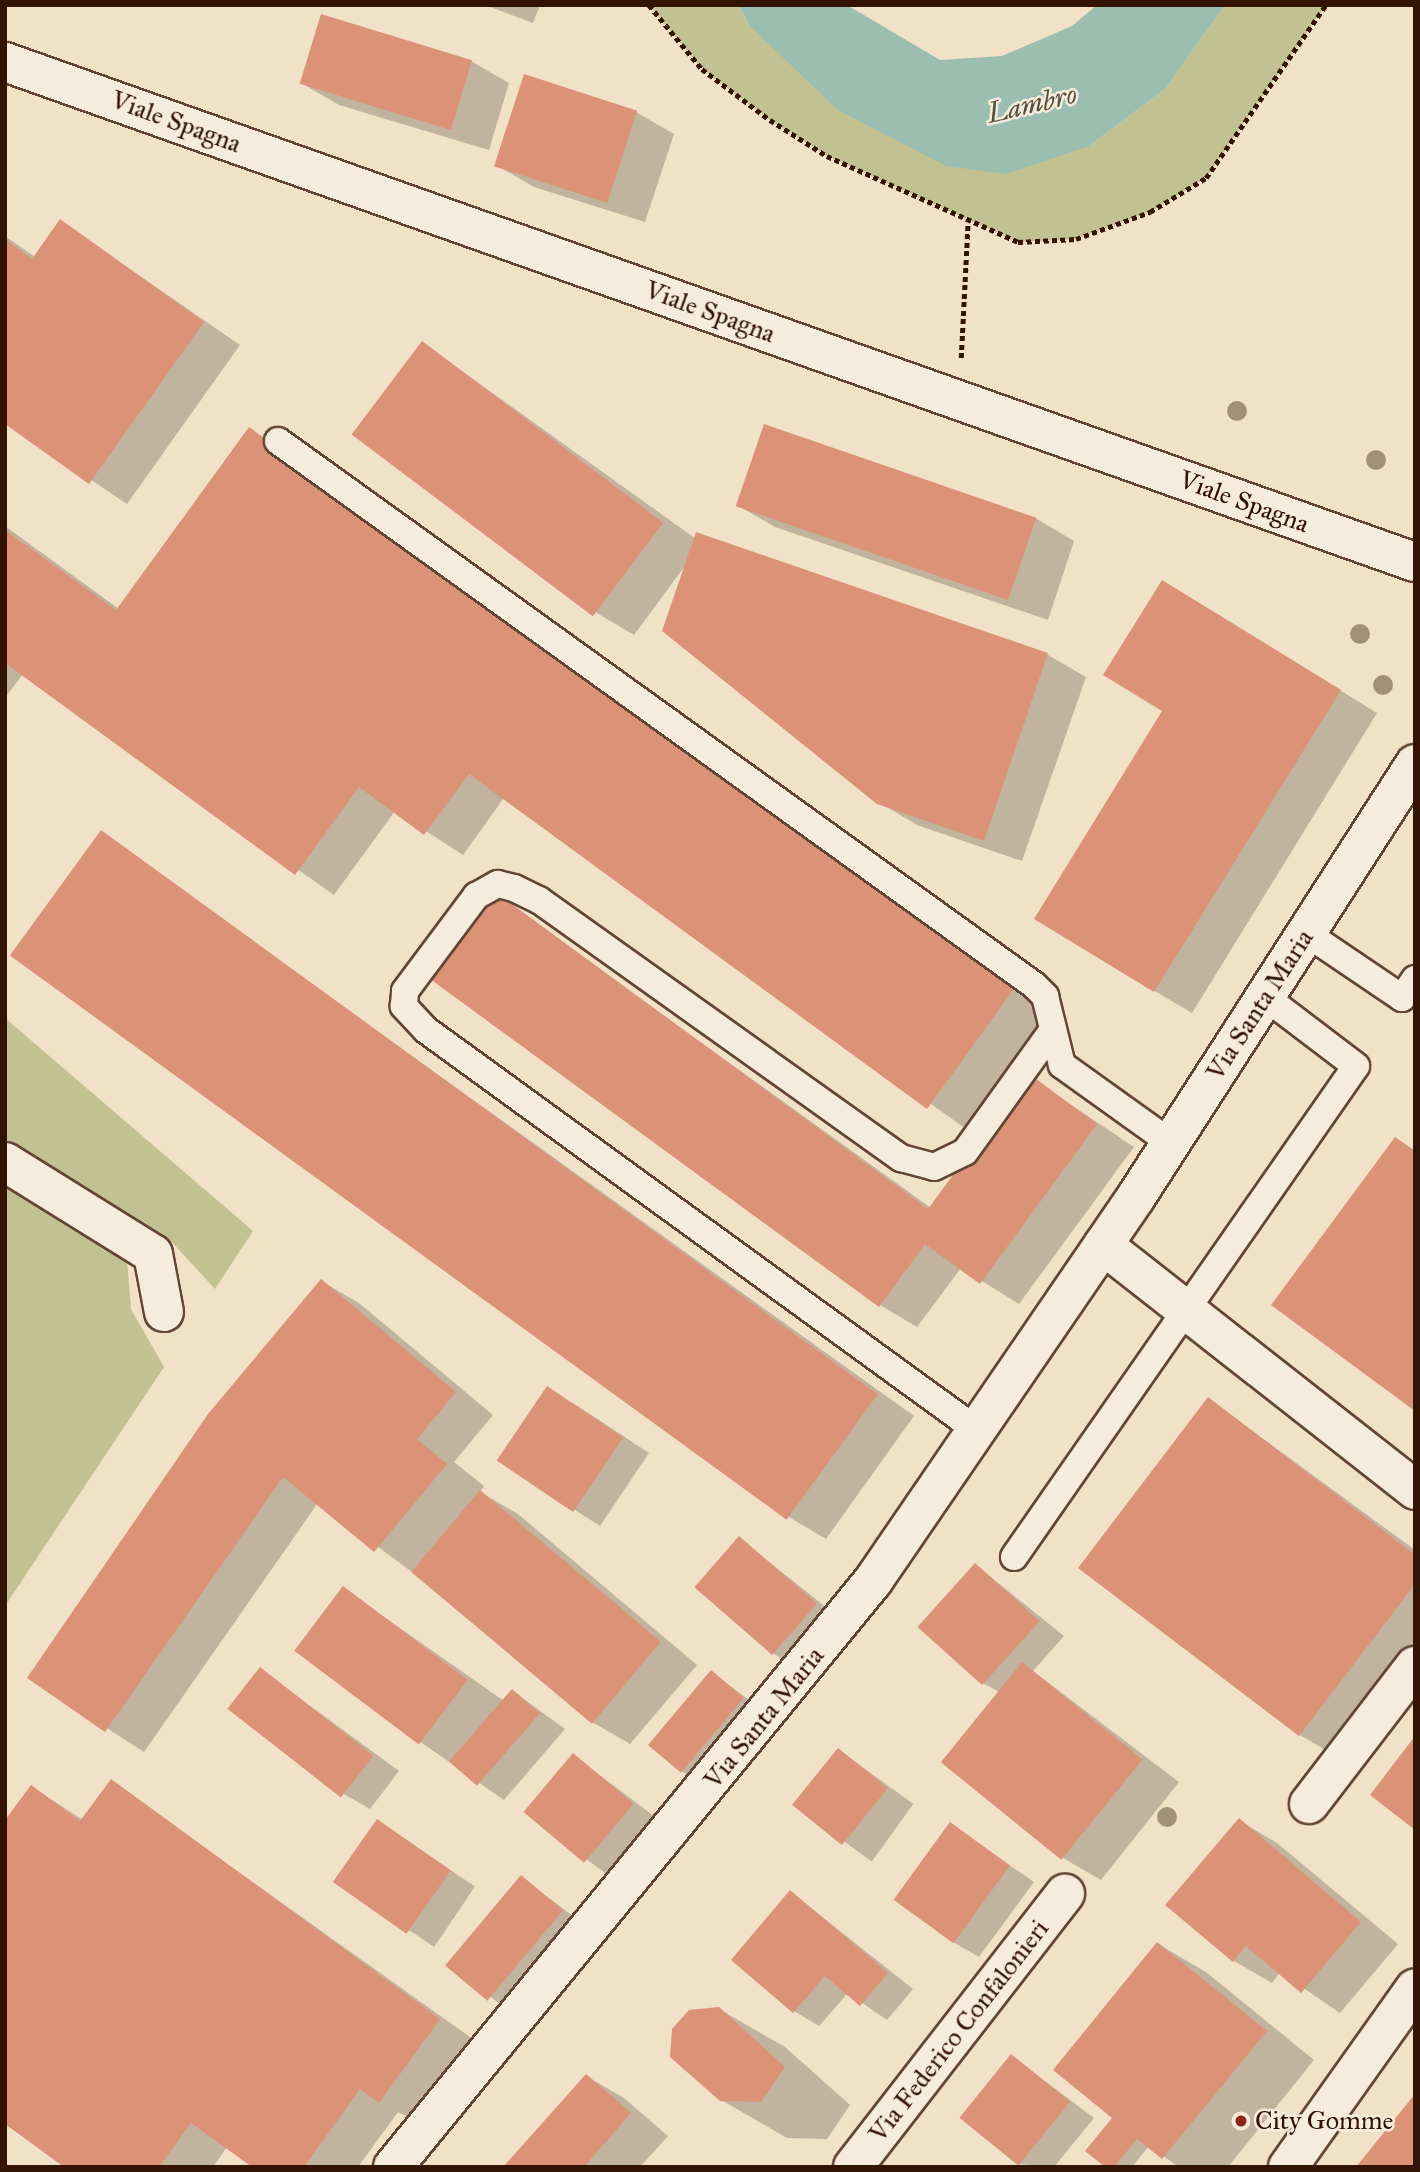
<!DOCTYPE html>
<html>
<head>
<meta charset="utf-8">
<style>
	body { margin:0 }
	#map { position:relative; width:1420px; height:2172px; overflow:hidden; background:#f1e1c7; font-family:"IM FELL Great Primer",serif }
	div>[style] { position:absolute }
	.green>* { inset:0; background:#c1c191 }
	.water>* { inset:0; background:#9cbeb0 }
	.shadow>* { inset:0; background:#0003; transform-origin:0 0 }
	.building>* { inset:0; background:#db9276; transform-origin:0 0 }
	.path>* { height:4.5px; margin-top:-2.25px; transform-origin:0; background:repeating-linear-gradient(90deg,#321304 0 5px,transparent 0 8.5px) }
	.roads { filter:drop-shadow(2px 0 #624635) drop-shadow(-2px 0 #624635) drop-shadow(0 2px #624635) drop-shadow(0 -2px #624635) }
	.lane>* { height:26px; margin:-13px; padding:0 13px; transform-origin:13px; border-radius:13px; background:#f6ecdb }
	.street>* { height:38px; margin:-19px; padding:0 19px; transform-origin:19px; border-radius:19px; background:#f6ecdb }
	.secondary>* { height:38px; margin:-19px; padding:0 19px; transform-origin:19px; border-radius:19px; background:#f6ecdb }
	.trees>* { width:20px; height:20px; margin:-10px; border-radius:50%; background:#a39177 }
	.dots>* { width:19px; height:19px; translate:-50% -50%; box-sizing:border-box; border:4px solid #f6ecdb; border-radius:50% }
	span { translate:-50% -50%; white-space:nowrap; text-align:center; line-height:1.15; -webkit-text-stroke:5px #f6ecdb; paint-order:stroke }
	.street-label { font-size:26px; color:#321304 }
	.poi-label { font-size:26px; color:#321304 }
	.left { translate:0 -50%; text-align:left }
	.water-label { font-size:28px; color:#574f40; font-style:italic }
	.frame { position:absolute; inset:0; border:7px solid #321304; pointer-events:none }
</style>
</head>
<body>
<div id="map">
	<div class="green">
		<div style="clip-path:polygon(649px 5px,739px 5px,749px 25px,1089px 146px,1165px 89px,1225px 5px,1326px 5px,1206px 178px,1150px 212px,1076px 239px,1018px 242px,827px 156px,770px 120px,702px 69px)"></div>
		<div style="clip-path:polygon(5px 1018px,253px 1231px,215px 1289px,170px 1240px,5px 1142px)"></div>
		<div style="clip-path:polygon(5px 1187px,127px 1260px,131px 1309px,164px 1367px,5px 1606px)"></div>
	</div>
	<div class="water">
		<div style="clip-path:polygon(739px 5px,847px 5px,940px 60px,1002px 56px,1072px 26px,1097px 5px,1225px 5px,1165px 89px,1089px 146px,1006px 174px,946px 166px,838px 110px,749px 25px)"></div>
	</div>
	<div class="shadow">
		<div style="clip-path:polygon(485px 5px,540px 5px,533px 23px)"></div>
		<div style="clip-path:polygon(471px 61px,509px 83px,489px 150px,339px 105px,301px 83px)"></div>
		<div style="clip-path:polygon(636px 112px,674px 134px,645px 222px,534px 187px,496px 165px)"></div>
		<div style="clip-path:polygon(60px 221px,240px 345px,127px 504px,5px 422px,5px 236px,35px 257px)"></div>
		<div style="clip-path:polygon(423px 343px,696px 539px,697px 534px,1048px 655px,1086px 677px,1022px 861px,917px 825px,878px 802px,685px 566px,634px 635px,597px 613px)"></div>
		<div style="clip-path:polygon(765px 427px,1037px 519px,1074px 541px,1048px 620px,775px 527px,737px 505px)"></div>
		<div style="clip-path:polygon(250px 429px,1053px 1009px,966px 1129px,504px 798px,463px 855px,395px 811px,334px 895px,23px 674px,5px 698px,5px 526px,119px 609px)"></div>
		<div style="clip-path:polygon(1200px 604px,1377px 713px,1192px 1013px,1155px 991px)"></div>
		<div style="clip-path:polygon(101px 833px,914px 1416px,826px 1539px,789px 1517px)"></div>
		<div style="clip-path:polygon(495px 894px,931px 1208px,1028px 1076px,1134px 1147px,1019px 1304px,961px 1268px,917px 1327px,880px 1305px)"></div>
		<div style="clip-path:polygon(321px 1281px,359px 1303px,493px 1415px,454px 1462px,484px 1486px,480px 1492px,518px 1514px,697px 1665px,630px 1744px,592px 1722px,412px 1572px,318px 1503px,144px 1752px,29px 1678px)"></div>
		<div style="clip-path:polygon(1209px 1399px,1415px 1550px,1415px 1655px,1337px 1757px,1300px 1735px)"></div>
		<div style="clip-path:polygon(573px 1403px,649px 1453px,600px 1526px,499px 1461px)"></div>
		<div style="clip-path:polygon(739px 1538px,842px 1620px,799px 1669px,774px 1654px)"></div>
		<div style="clip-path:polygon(976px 1565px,1064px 1636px,1033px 1671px,1179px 1782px,1101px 1880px,1063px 1858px,943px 1762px,999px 1692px,983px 1683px)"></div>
		<div style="clip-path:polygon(343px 1588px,504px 1701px,513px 1691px,565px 1729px,504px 1800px,422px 1743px)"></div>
		<div style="clip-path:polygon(260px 1669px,399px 1771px,370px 1809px,344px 1794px)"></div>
		<div style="clip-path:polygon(711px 1672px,768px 1714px,707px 1786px,681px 1771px)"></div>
		<div style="left:839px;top:1750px;width:92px;height:71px;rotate:36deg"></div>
		<div style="left:573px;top:1755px;width:106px;height:75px;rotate:37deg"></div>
		<div style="clip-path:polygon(111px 1781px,477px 2042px,418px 2123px,398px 2112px,358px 2167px,255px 2167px,227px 2147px,213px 2167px,67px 2167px,32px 1787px,83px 1820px)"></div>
		<div style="left:378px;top:1821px;width:117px;height:73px;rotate:34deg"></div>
		<div style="clip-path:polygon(1240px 1821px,1277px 1843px,1398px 1944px,1340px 2013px,1280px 1972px,1272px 1983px,1234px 1961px)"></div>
		<div style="clip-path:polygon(950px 1824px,1034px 1882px,979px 1957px,953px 1942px)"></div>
		<div style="left:521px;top:1877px;width:82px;height:114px;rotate:37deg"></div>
		<div style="clip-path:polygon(791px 1892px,913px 1989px,887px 2020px,848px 1993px,819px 2026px,794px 2011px)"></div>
		<div style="clip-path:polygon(1158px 1944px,1206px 1972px,1314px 2060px,1228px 2167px,1179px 2167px,1149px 2146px,1132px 2167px,1108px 2167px)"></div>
		<div style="clip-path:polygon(719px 2009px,785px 2047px,850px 2105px,827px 2139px,787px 2138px,721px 2100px)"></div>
		<div style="clip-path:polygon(1012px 2056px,1094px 2118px,1054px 2167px,1019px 2164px)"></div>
		<div style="clip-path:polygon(586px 2076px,624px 2098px,668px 2136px,640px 2167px,506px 2167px)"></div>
	</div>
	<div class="building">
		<div style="left:321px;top:14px;width:158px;height:73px;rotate:17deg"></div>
		<div style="left:524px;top:74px;width:119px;height:97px;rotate:18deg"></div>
		<div style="clip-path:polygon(60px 219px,204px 322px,89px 484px,5px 424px,5px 239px,32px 259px)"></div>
		<div style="left:422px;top:341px;width:302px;height:117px;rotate:37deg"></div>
		<div style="left:764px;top:424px;width:288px;height:87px;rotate:19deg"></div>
		<div style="clip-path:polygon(249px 427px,1016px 986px,927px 1109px,469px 774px,424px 835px,359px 787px,295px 875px,5px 663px,5px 530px,116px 610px)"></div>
		<div style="clip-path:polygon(696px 532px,1048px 653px,984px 841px,877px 804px,662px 631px)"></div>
		<div style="clip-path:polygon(1162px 580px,1341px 690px,1154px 992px,1034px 919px,1162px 711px,1103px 675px)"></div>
		<div style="left:101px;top:830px;width:960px;height:155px;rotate:36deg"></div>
		<div style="clip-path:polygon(494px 891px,928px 1209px,1028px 1073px,1097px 1124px,980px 1284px,925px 1244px,879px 1307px,430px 979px)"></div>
		<div style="clip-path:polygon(1395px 1137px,1415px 1151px,1415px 1411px,1271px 1305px)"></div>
		<div style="clip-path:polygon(321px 1279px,456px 1392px,417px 1439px,447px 1464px,374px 1552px,283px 1477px,105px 1732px,27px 1678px,208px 1414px)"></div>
		<div style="left:547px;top:1386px;width:92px;height:90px;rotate:34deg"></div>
		<div style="clip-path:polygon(1208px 1397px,1415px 1555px,1415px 1584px,1299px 1736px,1078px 1568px)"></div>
		<div style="left:480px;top:1490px;width:236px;height:107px;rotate:40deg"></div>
		<div style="left:739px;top:1536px;width:103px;height:68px;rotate:41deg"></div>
		<div style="left:975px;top:1563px;width:87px;height:86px;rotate:42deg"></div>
		<div style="left:343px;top:1586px;width:156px;height:81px;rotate:37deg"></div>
		<div style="left:1022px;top:1662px;width:155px;height:129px;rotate:39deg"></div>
		<div style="left:260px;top:1667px;width:144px;height:53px;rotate:38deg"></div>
		<div style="left:711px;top:1670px;width:43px;height:98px;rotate:40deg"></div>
		<div style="left:512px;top:1689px;width:37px;height:96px;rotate:41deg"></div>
		<div style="clip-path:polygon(1415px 1736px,1415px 1830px,1370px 1795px)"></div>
		<div style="left:838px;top:1748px;width:64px;height:73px;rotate:39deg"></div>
		<div style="left:573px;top:1753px;width:79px;height:77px;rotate:40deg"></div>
		<div style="clip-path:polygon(111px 1779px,440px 2019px,379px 2103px,360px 2089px,304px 2167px,252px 2167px,191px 2123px,159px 2167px,64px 2167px,5px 2124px,5px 1820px,31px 1785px,80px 1821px)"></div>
		<div style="clip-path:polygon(1239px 1818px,1361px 1922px,1301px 1993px,1246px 1946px,1233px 1962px,1165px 1905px)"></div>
		<div style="left:377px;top:1819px;width:90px;height:77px;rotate:35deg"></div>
		<div style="left:950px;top:1822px;width:74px;height:96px;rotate:36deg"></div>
		<div style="left:521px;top:1875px;width:55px;height:118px;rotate:40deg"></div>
		<div style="clip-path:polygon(790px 1890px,888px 1973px,860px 2006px,825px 1976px,793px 2013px,731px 1960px)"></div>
		<div style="clip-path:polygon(1157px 1942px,1267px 2031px,1162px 2159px,1137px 2139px,1114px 2167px,1105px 2167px,1085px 2151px,1112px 2118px,1053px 2070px)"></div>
		<div style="clip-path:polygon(719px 2007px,785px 2067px,761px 2102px,720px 2101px,670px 2057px,672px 2029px,689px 2010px)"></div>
		<div style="left:1011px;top:2054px;width:76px;height:82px;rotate:39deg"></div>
		<div style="clip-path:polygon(586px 2074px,631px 2113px,584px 2167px,503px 2167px)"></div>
		<div style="clip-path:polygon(1415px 2094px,1415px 2167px,1356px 2167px)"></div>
	</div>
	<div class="path">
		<div style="left:649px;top:5px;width:83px;rotate:50.4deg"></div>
		<div style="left:702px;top:69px;width:85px;rotate:36.9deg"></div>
		<div style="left:770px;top:120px;width:67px;rotate:32.3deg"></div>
		<div style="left:827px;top:156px;width:209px;rotate:24.2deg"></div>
		<div style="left:1018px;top:242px;width:58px;rotate:-3deg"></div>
		<div style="left:1076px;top:239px;width:79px;rotate:-20deg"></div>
		<div style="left:1150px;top:212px;width:66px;rotate:-31.3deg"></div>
		<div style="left:1206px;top:178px;width:211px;rotate:-55.3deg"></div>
		<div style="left:961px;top:358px;width:139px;rotate:-87.1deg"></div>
	</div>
	<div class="roads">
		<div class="lane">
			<div style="left:278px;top:441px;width:931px;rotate:35.74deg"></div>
			<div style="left:1034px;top:985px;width:16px;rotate:45deg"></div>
			<div style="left:1045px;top:996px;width:71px;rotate:76.2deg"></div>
			<div style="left:1062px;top:1065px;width:134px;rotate:35.6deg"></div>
			<div style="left:1306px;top:933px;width:116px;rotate:34.1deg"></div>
			<div style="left:1402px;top:998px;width:23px;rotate:-56deg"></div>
			<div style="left:978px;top:1431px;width:682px;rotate:-144deg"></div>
			<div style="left:426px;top:1030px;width:33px;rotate:-133deg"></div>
			<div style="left:404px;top:1006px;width:15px;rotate:-86deg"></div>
			<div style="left:405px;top:991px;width:119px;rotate:-53.2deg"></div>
			<div style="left:476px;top:896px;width:25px;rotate:-29deg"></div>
			<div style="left:498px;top:884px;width:16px;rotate:14deg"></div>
			<div style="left:514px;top:888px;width:28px;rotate:26deg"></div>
			<div style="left:539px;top:900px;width:445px;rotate:35.5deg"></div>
			<div style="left:901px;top:1158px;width:34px;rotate:15deg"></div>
			<div style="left:934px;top:1167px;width:34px;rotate:-26deg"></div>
			<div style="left:965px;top:1152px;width:149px;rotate:-54.3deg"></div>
			<div style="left:1014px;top:1557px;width:598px;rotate:-55.14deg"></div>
			<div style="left:1356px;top:1066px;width:114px;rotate:-142.8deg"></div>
		</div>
		<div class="street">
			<div style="left:5px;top:1162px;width:174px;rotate:31.9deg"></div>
			<div style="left:153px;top:1254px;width:59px;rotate:79.3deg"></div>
			<div style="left:1103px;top:1245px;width:397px;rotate:38.1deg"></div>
			<div style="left:1309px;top:1804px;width:174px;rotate:-52.5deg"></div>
			<div style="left:393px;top:2167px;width:757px;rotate:-50.68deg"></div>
			<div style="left:873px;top:1581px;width:465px;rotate:-55.6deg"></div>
			<div style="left:1136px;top:1197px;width:515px;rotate:-57.2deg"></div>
			<div style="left:853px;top:2167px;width:346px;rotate:-52.2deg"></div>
			<div style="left:1288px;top:2167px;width:219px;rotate:-54.6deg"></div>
		</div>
		<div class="secondary">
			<div style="left:5px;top:62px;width:1496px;rotate:19.53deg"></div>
		</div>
	</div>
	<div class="trees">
		<div style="left:1237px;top:411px"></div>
		<div style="left:1376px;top:460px"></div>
		<div style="left:1360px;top:634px"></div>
		<div style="left:1383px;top:685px"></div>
		<div style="left:1167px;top:1817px"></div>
	</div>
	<div class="dots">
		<div style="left:1241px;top:2121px;background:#8f2418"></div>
	</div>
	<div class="street-label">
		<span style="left:176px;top:122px;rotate:20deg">Viale Spagna</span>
		<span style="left:710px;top:312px;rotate:20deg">Viale Spagna</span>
		<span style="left:1244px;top:502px;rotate:20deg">Viale Spagna</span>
		<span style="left:1260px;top:1005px;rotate:-57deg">Via Santa Maria</span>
		<span style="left:764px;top:1718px;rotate:-51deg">Via Santa Maria</span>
		<span style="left:959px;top:2031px;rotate:-52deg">Via Federico Confalonieri</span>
	</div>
	<div class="poi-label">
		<span class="left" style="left:1255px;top:2121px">City Gomme</span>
	</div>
	<div class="water-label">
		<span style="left:1032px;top:104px;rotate:-13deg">Lambro</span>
	</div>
	<div class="frame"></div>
</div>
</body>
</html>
